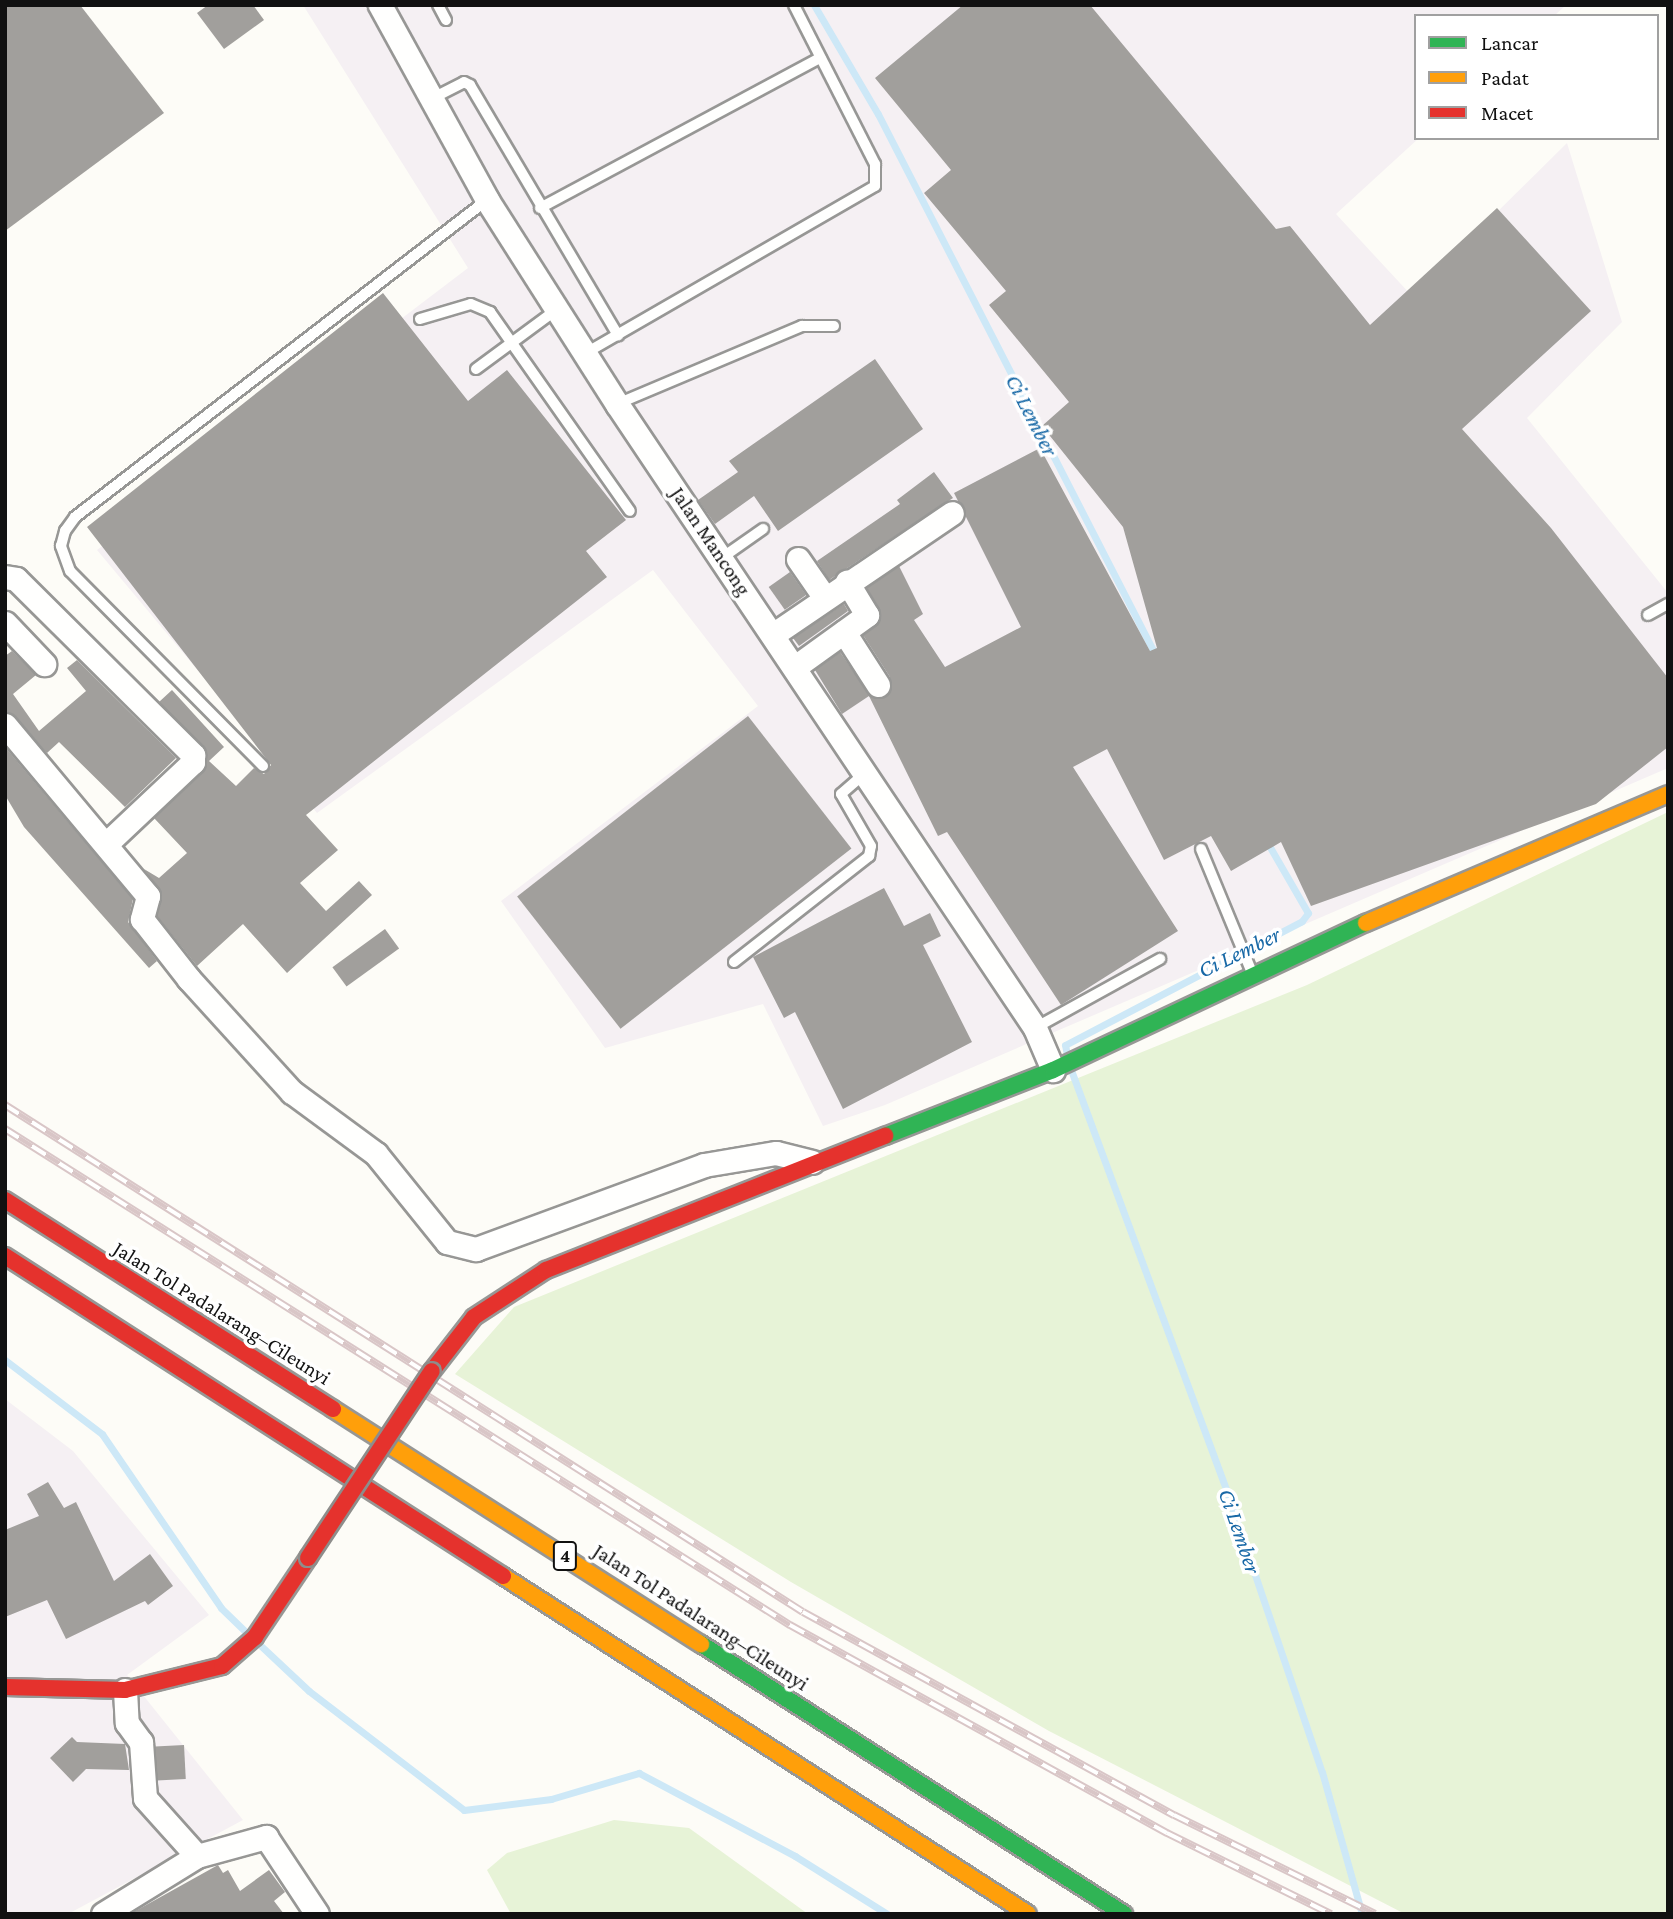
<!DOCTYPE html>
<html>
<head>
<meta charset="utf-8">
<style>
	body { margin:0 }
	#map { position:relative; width:1673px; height:1919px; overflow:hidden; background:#fdfcf7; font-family:"Crimson Pro",serif }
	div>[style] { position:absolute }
	.industrial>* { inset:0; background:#f5f0f3 }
	.green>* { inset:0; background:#e7f3d7 }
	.stream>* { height:7px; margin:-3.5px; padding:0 3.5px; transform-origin:3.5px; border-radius:3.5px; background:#cde8f7 }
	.building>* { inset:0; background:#a19f9c; transform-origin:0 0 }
	.roads { filter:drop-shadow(2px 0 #979795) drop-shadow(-2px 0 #979795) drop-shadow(0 2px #979795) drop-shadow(0 -2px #979795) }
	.lane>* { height:10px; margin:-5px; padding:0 5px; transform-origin:5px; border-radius:5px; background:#fffffe }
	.street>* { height:23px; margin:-11.5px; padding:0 11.5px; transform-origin:11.5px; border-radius:11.5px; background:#fffffe }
	.fast>* { height:16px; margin:-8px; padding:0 8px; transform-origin:8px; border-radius:8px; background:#30b455 }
	.slow>* { height:16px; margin:-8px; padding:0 8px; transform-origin:8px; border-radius:8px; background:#ff9f0a }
	.jam>* { height:16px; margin:-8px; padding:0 8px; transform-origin:8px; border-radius:8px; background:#e5322d }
	.rail>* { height:8px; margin-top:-4px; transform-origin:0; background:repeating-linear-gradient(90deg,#fff 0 16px,#d9c6c7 0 32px); box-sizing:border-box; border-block:2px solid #d9c6c7 }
	.bridges { filter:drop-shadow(2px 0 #8e8d8b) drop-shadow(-2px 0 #8e8d8b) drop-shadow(0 2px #8e8d8b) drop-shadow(0 -2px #8e8d8b) }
	.jam-bridge>* { height:16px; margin:-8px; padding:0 8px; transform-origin:8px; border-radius:8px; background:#e5322d }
	span { translate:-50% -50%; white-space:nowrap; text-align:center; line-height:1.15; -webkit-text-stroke:7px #fff; paint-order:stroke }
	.shield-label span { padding:2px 5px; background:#fff; border:2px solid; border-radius:5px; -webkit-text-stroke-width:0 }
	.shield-label { font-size:19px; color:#111; font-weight:700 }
	.street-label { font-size:21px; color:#111 }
	.water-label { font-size:23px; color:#1768a6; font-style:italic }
	.frame { position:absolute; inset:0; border:7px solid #111; pointer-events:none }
	.legend { position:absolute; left:1414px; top:14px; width:245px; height:126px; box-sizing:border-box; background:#fff; border:2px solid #a0a0a0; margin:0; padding:9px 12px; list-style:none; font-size:21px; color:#111 }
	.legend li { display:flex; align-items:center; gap:14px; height:35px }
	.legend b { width:35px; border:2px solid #a0a0a0 }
</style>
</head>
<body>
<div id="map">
	<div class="industrial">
		<div style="clip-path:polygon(303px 5px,1566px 5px,1554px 16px,1416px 16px,1419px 138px,1336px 214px,1412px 296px,1567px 143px,1622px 322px,1527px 418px,1668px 593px,1668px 768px,885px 1105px,823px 1126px,763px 1004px,605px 1048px,501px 901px,758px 706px,653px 570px,317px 813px,97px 550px,468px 268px)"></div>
		<div style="clip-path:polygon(5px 1399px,73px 1451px,209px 1615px,127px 1675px,243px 1820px,68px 1914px,5px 1914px)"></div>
	</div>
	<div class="green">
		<div style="clip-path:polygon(1668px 812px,1668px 1914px,1405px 1914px,1049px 1731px,791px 1582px,455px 1374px,514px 1307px,1307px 985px)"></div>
		<div style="clip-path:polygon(614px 1820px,689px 1828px,808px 1914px,511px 1914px,487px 1870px,507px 1853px)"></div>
	</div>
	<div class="stream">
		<div style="left:814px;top:5px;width:126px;rotate:59.6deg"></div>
		<div style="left:878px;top:114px;width:611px;rotate:62.85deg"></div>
		<div style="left:1067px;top:1055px;width:10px;rotate:-101deg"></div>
		<div style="left:1065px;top:1045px;width:267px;rotate:-27.6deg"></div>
		<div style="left:1302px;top:921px;width:10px;rotate:-53deg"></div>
		<div style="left:1308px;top:913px;width:82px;rotate:-120deg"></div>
		<div style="left:1071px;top:1070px;width:456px;rotate:69.7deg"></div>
		<div style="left:1229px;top:1498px;width:289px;rotate:71.3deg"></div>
		<div style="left:1322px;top:1772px;width:148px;rotate:74.3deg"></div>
		<div style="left:5px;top:1360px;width:122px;rotate:37.3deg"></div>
		<div style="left:102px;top:1434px;width:211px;rotate:55.6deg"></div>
		<div style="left:221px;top:1608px;width:37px;rotate:44deg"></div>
		<div style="left:260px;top:1645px;width:67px;rotate:43.2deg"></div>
		<div style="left:309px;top:1691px;width:195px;rotate:37.5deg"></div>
		<div style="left:464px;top:1810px;width:88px;rotate:-7.2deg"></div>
		<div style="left:551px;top:1799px;width:92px;rotate:-16.5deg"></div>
		<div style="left:639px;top:1773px;width:177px;rotate:28deg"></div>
		<div style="left:795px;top:1856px;width:109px;rotate:32.2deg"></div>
	</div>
	<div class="building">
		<div style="clip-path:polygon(5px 5px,80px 5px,164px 113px,5px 231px)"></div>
		<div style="clip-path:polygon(208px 5px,253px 5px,264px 20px,224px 49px,197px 13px)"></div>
		<div style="clip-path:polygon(963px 5px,1090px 5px,1276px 229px,1290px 226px,1370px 325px,1497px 208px,1591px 311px,1462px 429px,1551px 528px,1668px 678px,1668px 747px,1596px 804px,1311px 906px,1281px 842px,1231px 871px,1211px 836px,1164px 860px,1107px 749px,1073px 767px,1178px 931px,1061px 1005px,947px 832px,938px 836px,869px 696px,842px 714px,815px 670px,840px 652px,871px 697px,890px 692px,890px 677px,863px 635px,881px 615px,867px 588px,899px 566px,923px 614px,914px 620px,945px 667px,1021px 627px,954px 493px,1040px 448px,1150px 651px,1157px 648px,1123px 527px,1042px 426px,1069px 402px,989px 305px,1006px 291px,924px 193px,951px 170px,875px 78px)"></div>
		<div style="clip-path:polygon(383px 293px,468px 401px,507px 370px,626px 520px,586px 551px,607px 577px,306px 815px,338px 850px,300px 883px,326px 911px,359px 881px,372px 895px,287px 973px,243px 924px,197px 966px,157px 916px,161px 892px,144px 869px,159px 878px,187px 853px,154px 818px,203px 772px,207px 754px,159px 702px,172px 690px,224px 747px,209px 761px,236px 786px,254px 768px,264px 774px,271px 765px,87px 527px)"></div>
		<div style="clip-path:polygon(875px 359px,923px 429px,778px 531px,754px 496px,715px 524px,698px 500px,738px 472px,729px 461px)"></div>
		<div style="clip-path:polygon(934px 472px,953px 498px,829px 580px,817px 561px,900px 504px,897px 500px)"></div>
		<div style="left:790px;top:572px;width:28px;height:26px;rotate:55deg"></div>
		<div style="clip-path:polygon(844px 604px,848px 611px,799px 646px,793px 638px)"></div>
		<div style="clip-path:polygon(12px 651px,36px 675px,13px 694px,39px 731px,86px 691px,67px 668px,77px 660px,176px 758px,125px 807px,59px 742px,47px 753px,5px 711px,5px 656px)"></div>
		<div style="left:748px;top:716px;width:168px;height:293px;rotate:52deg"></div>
		<div style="clip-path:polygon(5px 747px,133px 899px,128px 922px,157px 961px,149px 968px,24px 827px,5px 795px)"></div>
		<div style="clip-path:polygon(884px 888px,904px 926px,930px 913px,941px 936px,923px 945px,972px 1042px,843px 1109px,795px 1012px,784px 1018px,753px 957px)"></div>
		<div style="left:385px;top:929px;width:24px;height:65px;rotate:54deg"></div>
		<div style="clip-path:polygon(48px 1482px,64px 1508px,76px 1502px,114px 1581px,150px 1554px,173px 1586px,148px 1605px,145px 1601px,66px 1639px,47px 1600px,5px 1617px,5px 1530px,39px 1516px,27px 1494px)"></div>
		<div style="clip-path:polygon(72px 1737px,77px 1742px,125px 1744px,129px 1770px,86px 1769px,73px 1782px,50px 1758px)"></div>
		<div style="left:184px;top:1745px;width:34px;height:29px;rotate:87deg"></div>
		<div style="clip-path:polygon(218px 1865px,223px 1873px,228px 1870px,240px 1891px,269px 1870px,285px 1892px,274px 1901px,284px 1914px,130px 1914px)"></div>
	</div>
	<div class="roads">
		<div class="lane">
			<div style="left:438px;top:5px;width:17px;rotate:62deg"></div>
			<div style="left:431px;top:99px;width:37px;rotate:-27deg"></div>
			<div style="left:464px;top:82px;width:7px;rotate:27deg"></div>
			<div style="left:470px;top:85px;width:291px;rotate:59.4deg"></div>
			<div style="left:540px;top:208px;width:318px;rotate:-28.2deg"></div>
			<div style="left:420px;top:319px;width:53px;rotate:-16.4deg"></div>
			<div style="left:471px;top:304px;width:21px;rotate:23deg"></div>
			<div style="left:490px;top:312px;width:243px;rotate:54.9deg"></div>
			<div style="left:584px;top:354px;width:336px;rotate:-30deg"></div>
			<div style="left:875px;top:186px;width:22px;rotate:-90deg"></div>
			<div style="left:875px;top:164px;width:178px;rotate:-117deg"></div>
			<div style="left:476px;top:369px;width:99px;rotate:-36.4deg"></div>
			<div style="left:617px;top:404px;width:201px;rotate:-22.9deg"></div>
			<div style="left:802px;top:326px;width:32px"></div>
			<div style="left:723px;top:557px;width:49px;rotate:-35deg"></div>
			<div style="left:1648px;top:615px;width:23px;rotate:-29deg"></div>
			<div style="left:263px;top:766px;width:274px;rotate:-134.7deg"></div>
			<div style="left:70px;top:571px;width:27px;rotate:-110deg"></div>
			<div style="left:61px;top:546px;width:16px;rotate:-75deg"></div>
			<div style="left:65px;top:531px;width:17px;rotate:-54deg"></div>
			<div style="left:75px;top:517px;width:520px;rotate:-37.58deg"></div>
			<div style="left:1201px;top:849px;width:134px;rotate:67.6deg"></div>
			<div style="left:734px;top:962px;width:172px;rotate:-38.1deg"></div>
			<div style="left:869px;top:856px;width:10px;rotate:-79deg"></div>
			<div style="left:871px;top:846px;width:60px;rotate:-120deg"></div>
			<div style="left:841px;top:794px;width:32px;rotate:-41deg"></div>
			<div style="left:1035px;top:1028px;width:143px;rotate:-28.9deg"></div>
		</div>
		<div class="street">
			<div style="left:380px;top:5px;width:222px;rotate:61.2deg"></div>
			<div style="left:487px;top:200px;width:242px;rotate:57.5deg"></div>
			<div style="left:617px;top:404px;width:751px;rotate:56.18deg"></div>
			<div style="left:1035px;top:1028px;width:46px;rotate:66.8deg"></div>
			<div style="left:798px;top:559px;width:47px;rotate:55.3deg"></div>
			<div style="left:5px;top:577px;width:11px;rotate:10deg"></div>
			<div style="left:16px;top:579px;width:250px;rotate:44.8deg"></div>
			<div style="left:193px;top:755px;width:7px;rotate:90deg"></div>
			<div style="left:193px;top:762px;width:120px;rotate:136.7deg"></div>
			<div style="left:5px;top:623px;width:57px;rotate:46.4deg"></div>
			<div style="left:844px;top:632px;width:63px;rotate:57.3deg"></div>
			<div style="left:774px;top:634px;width:215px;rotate:-34.2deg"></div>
			<div style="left:795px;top:667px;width:89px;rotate:-35.8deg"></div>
			<div style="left:867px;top:615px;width:39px;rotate:-121deg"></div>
			<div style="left:5px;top:725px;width:223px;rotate:50.1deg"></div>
			<div style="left:148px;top:896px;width:24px;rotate:105deg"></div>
			<div style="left:142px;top:919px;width:76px;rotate:51.9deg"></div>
			<div style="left:189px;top:979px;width:153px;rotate:47.7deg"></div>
			<div style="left:292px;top:1092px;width:104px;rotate:36.4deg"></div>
			<div style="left:376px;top:1154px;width:113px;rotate:51.1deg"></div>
			<div style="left:447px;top:1242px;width:30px;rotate:14deg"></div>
			<div style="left:476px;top:1249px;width:243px;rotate:-20.2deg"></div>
			<div style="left:704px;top:1165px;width:73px;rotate:-9.5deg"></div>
			<div style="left:776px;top:1153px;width:37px;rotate:14deg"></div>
			<div style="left:125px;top:1690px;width:33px;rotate:87deg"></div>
			<div style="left:127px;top:1723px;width:24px;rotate:54deg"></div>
			<div style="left:141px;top:1742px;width:56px;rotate:85.9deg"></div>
			<div style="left:145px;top:1798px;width:78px;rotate:48.1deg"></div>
			<div style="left:103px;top:1914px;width:110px;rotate:-31.7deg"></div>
			<div style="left:197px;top:1856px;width:72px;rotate:-15.4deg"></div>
			<div style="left:266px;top:1837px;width:92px;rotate:56.5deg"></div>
		</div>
		<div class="fast">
			<div style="left:885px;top:1136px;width:180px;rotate:-21.4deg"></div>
			<div style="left:1053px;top:1070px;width:346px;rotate:-25.2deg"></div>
			<div style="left:701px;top:1644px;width:502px;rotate:32.55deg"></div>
		</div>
		<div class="slow">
			<div style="left:1366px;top:923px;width:328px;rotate:-23.1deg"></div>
			<div style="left:333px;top:1409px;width:437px;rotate:32.6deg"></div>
			<div style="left:503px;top:1576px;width:624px;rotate:32.77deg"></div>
		</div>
		<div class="jam">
			<div style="left:5px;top:1200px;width:389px;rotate:32.5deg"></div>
			<div style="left:5px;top:1256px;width:592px;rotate:32.72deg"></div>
			<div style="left:432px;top:1371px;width:68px;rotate:-52.1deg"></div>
			<div style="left:474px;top:1317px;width:86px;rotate:-33.1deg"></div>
			<div style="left:546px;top:1270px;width:365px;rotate:-21.6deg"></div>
			<div style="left:5px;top:1687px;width:120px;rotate:1.4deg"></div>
			<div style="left:125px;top:1690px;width:100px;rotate:-13.9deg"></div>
			<div style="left:222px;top:1666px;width:44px;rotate:-41.3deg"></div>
			<div style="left:255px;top:1637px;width:95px;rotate:-56.1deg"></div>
		</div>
	</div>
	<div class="rail">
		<div style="left:5px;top:1105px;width:945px;rotate:32.43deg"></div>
		<div style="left:803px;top:1612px;width:423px;rotate:28.7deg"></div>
		<div style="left:1174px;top:1815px;width:224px;rotate:26.2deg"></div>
		<div style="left:5px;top:1129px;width:929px;rotate:32.29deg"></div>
		<div style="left:790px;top:1625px;width:431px;rotate:28.9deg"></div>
		<div style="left:1167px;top:1833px;width:183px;rotate:26.3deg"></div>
	</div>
	<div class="bridges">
		<div class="jam-bridge">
			<div style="left:308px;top:1558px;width:224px;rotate:-56.5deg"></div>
		</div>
	</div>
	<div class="shield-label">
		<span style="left:565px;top:1556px">4</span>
	</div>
	<div class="street-label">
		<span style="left:711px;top:541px;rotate:56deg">Jalan Mancong</span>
		<span style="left:222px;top:1313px;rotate:32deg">Jalan Tol Padalarang–Cileunyi</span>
		<span style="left:701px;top:1617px;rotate:33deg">Jalan Tol Padalarang–Cileunyi</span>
	</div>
	<div class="water-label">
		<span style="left:1032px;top:415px;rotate:63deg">Ci Lember</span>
		<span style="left:1239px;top:952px;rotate:-26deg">Ci Lember</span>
		<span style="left:1240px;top:1531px;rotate:71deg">Ci Lember</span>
	</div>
	<div class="frame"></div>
	<ul class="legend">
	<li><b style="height:9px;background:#30b455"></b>Lancar</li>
	<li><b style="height:9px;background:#ff9f0a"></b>Padat</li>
	<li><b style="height:9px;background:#e5322d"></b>Macet</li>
	</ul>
</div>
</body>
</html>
